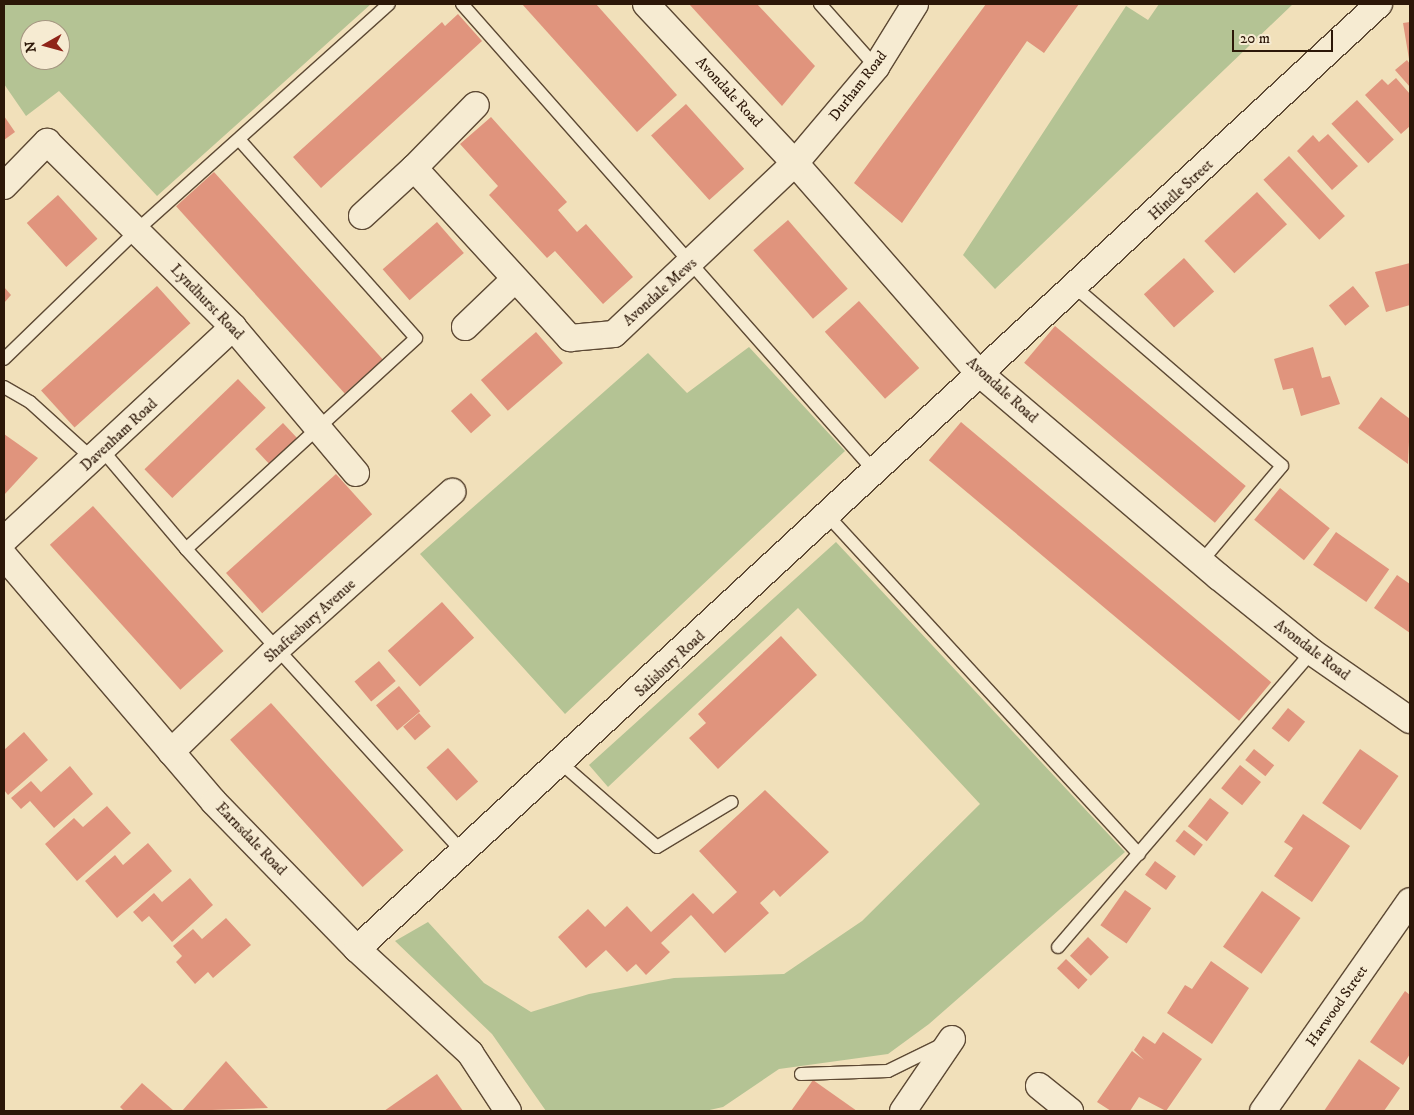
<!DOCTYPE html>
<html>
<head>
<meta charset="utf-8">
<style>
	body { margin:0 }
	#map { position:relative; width:1414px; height:1115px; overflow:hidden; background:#f1e0ba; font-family:"IM FELL DW Pica",serif }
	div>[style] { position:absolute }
	.green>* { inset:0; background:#b4c394 }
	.building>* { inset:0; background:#e0947d; transform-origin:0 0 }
	.roads { filter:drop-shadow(1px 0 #5d4934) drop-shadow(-1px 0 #5d4934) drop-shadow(0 1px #5d4934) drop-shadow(0 -1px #5d4934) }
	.service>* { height:12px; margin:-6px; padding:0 6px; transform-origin:6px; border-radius:6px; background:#f6ebd2 }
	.minor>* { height:26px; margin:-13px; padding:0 13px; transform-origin:13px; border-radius:13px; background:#f6ebd2 }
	span { translate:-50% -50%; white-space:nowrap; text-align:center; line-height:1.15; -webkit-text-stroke:4.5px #f6ebd2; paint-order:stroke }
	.street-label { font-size:15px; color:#2c1708 }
	.frame { position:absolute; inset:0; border:5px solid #2c1708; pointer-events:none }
	.north { position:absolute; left:20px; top:20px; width:50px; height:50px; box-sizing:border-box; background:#f6ebd2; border:1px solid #a59681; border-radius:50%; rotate:263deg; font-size:14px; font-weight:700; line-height:20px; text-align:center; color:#2c1708 }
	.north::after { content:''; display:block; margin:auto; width:18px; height:22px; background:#8f2418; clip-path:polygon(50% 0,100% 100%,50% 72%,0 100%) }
	.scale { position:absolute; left:1232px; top:30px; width:101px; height:22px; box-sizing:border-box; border:2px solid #2c1708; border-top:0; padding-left:6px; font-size:15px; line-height:18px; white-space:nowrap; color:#2c1708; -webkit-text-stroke:4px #f6ebd2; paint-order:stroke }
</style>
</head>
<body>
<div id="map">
	<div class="green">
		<div style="clip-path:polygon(evenodd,4px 4px,371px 4px,157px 196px,59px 91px,26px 116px,4px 84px,4px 4px,30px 30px,60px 30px,60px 60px,30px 60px,30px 30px)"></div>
		<div style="clip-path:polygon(1159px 4px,1293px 4px,995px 289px,963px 255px,1126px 6px,1148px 20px)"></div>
		<div style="clip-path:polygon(749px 347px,845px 451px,565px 714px,420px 554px,648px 353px,687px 393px)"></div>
		<div style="clip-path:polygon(836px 542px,1125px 852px,929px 1024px,888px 1054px,779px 1069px,723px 1107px,705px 1111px,546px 1111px,492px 1034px,395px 941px,428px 922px,484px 983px,531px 1012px,589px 994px,674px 978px,784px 974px,862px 921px,980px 804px,798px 608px,608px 787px,589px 765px)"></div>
	</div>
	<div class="building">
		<div style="clip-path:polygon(522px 4px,596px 4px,677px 95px,637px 132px)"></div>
		<div style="clip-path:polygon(689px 4px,757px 4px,815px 66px,782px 106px)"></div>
		<div style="clip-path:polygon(986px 4px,1079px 4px,1044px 53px,1027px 41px,902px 223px,854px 183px)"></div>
		<div style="clip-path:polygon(458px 14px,482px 41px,321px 188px,293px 157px,442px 22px,445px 26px)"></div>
		<div style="clip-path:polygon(1410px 22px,1410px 59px,1409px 59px,1403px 23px)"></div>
		<div style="clip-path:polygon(1407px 60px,1410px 64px,1410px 87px,1395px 70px)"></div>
		<div style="clip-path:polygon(1396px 78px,1410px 94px,1410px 126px,1401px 134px,1365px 95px,1382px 79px,1388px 85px)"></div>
		<div style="left:1357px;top:100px;width:54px;height:35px;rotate:47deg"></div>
		<div style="left:686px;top:104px;width:87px;height:47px;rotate:48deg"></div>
		<div style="clip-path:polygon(4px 116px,15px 132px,4px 140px)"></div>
		<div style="clip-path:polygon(491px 117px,567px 202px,558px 210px,577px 232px,586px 224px,633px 277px,603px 304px,555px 251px,547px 258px,489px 195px,498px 186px,460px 144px)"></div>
		<div style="clip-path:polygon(1328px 134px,1358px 166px,1332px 190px,1297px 151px,1313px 135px,1319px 142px)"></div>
		<div style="left:1289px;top:156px;width:82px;height:35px;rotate:47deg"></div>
		<div style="left:214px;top:172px;width:252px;height:51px;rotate:48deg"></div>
		<div style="left:1257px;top:192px;width:44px;height:72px;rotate:47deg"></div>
		<div style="left:58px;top:195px;width:59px;height:42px;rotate:48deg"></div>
		<div style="left:788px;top:220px;width:91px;height:46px;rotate:49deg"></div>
		<div style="left:437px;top:222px;width:41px;height:72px;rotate:49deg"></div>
		<div style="left:1184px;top:258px;width:45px;height:54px;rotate:48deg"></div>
		<div style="clip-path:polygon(1410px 263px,1410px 305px,1386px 312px,1375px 272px)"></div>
		<div style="left:157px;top:286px;width:50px;height:156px;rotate:48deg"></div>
		<div style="left:1353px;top:286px;width:26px;height:31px;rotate:51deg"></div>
		<div style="clip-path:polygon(4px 287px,11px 295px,4px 303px)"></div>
		<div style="left:859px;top:301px;width:90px;height:46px;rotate:48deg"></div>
		<div style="left:1055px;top:326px;width:249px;height:48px;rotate:40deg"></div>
		<div style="left:536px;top:332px;width:41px;height:73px;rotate:49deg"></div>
		<div style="clip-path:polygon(1313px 347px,1322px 378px,1330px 376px,1340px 404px,1301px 416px,1293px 388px,1283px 390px,1274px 359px)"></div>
		<div style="left:238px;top:379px;width:40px;height:130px;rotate:46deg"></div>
		<div style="left:471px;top:393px;width:30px;height:27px;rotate:48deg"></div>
		<div style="clip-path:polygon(1381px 397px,1410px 419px,1408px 464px,1358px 428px)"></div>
		<div style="left:961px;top:422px;width:405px;height:50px;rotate:40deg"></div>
		<div style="left:283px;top:423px;width:21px;height:38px;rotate:47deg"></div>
		<div style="clip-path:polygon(4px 434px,38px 458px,4px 495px)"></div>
		<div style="left:336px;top:474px;width:54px;height:148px;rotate:48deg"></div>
		<div style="left:1280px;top:488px;width:64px;height:41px;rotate:39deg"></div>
		<div style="left:93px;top:506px;width:195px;height:58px;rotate:48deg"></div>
		<div style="left:1336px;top:532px;width:65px;height:40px;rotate:35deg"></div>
		<div style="clip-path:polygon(1397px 575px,1410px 584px,1410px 633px,1374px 608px)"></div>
		<div style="left:442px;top:602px;width:48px;height:73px;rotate:48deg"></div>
		<div style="clip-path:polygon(781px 636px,817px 675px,718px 769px,689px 738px,706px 723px,698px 714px)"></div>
		<div style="left:379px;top:661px;width:26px;height:32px;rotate:50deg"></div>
		<div style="left:399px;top:686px;width:33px;height:30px;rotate:50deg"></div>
		<div style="left:271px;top:703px;width:198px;height:55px;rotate:48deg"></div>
		<div style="left:1288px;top:708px;width:22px;height:26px;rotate:39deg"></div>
		<div style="left:419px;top:713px;width:18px;height:21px;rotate:49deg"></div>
		<div style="clip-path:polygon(24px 732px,48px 760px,8px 795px,4px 790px,4px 750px)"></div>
		<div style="left:448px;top:748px;width:45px;height:29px;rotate:48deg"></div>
		<div style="left:1254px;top:749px;width:26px;height:14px;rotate:39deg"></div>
		<div style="left:1360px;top:749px;width:47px;height:66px;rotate:35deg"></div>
		<div style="left:1240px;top:765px;width:27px;height:30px;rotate:39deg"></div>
		<div style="clip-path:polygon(70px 766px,93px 794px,54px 828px,30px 801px,21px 809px,11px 798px,31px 781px,41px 792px)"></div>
		<div style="clip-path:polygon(765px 790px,829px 852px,780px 897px,774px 890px,760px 903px,769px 913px,725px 953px,691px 915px,661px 943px,670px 952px,646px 975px,636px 964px,627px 972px,606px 950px,586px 968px,558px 937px,588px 909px,605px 927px,627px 906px,651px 932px,693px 893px,713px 914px,737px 892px,699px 851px)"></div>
		<div style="left:1210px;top:798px;width:24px;height:36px;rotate:38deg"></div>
		<div style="clip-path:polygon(107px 806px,131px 833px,77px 881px,45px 844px,74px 818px,83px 827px)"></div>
		<div style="clip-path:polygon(1303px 814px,1350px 846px,1312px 902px,1274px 876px,1293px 848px,1284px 842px)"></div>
		<div style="left:1184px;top:830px;width:24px;height:14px;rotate:38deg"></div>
		<div style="clip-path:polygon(148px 843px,172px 871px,117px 918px,85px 881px,115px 855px,123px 865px)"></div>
		<div style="left:1155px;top:861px;width:26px;height:17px;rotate:36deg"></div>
		<div style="clip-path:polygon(190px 878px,213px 905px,172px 942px,149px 916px,142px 922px,133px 912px,154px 893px,162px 902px)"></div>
		<div style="left:1125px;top:890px;width:32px;height:43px;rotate:35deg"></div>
		<div style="left:1262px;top:891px;width:47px;height:68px;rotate:35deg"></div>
		<div style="clip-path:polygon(226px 918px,251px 945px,213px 978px,208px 972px,195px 984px,176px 962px,182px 956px,173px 946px,193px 929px,202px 939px)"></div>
		<div style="left:1088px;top:937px;width:29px;height:26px;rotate:44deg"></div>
		<div style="left:1066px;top:959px;width:30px;height:13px;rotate:44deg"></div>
		<div style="clip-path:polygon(1211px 961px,1249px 988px,1212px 1044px,1167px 1013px,1185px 985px,1192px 989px)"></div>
		<div style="clip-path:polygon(1405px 991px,1410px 995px,1410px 1054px,1403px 1065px,1370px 1042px)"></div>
		<div style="clip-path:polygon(1163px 1032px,1202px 1059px,1166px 1111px,1139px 1097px,1130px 1111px,1111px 1111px,1097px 1102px,1132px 1051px,1144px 1060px,1134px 1050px,1143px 1036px,1155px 1044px)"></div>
		<div style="clip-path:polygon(1359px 1059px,1400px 1088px,1384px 1111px,1324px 1111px)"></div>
		<div style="clip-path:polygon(226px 1061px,268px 1108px,182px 1111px)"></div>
		<div style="clip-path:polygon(437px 1074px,463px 1111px,384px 1111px)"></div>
		<div style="clip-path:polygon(813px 1080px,857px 1111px,791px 1111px)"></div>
		<div style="clip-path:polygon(142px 1083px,174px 1111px,124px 1111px,120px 1107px)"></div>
	</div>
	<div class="roads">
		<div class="service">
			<div style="left:462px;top:4px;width:626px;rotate:48.56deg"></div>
			<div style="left:820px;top:4px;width:84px;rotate:48.4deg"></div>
			<div style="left:1076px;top:288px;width:272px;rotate:40.8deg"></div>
			<div style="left:1282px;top:466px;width:126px;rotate:130.2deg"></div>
			<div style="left:4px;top:359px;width:185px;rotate:-44.1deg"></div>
			<div style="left:137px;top:230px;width:338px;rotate:-41.9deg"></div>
			<div style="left:4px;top:387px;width:30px;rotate:30deg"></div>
			<div style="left:30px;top:402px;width:86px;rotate:42.2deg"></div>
			<div style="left:103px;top:451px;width:128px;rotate:49.7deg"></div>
			<div style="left:186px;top:549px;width:412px;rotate:47.6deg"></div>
			<div style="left:829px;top:517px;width:458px;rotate:47.4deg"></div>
			<div style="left:186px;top:549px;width:312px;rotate:-42.5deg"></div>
			<div style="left:416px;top:338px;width:266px;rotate:-131.7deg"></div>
			<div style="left:562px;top:764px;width:126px;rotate:41.1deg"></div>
			<div style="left:657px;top:847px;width:87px;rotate:-31deg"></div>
			<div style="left:1058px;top:947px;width:389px;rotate:-49.3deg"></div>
			<div style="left:801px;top:1074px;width:87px;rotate:-2deg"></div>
			<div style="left:888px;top:1071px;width:61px;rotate:-26.1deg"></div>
		</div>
		<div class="minor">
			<div style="left:646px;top:4px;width:218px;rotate:46.9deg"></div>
			<div style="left:795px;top:163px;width:278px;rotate:48.8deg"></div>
			<div style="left:978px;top:372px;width:316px;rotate:40.4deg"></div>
			<div style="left:1219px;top:577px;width:119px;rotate:38.9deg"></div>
			<div style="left:1312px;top:652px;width:119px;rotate:34.8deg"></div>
			<div style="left:414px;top:168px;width:88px;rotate:-45.5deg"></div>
			<div style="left:4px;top:186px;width:62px;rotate:-45.7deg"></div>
			<div style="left:47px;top:142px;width:262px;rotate:44.8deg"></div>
			<div style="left:233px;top:327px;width:191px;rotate:49.9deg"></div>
			<div style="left:362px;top:216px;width:71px;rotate:-42.7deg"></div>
			<div style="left:414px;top:168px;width:231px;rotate:47.5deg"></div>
			<div style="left:570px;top:338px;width:44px;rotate:-5.2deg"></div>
			<div style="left:614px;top:334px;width:249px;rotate:-43.4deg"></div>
			<div style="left:795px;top:163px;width:126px;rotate:-49.8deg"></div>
			<div style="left:876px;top:67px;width:74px;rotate:-58.2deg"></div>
			<div style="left:465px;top:327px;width:69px;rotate:-43.8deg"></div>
			<div style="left:4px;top:540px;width:313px;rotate:-42.9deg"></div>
			<div style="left:4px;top:556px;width:323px;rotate:49.5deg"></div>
			<div style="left:214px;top:802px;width:205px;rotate:45.8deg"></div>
			<div style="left:357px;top:949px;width:154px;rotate:42.6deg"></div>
			<div style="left:470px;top:1053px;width:69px;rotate:56.8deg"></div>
			<div style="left:171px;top:752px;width:146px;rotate:-44.2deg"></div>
			<div style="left:276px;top:650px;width:237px;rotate:-41.9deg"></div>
			<div style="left:357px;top:949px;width:1392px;rotate:-42.76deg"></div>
			<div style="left:1039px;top:1086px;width:40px;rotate:39deg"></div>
			<div style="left:903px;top:1111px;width:87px;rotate:-55.8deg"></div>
			<div style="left:1263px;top:1111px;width:256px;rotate:-55deg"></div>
		</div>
	</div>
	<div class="street-label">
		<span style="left:858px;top:86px;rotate:-52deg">Durham Road</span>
		<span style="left:729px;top:92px;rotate:47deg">Avondale Road</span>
		<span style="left:1181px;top:190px;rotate:-43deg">Hindle Street</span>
		<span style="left:660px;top:292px;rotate:-42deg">Avondale Mews</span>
		<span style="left:207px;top:302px;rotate:46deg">Lyndhurst Road</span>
		<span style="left:1002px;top:390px;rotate:42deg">Avondale Road</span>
		<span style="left:119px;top:435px;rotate:-43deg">Davenham Road</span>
		<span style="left:310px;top:621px;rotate:-42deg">Shaftesbury Avenue</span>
		<span style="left:1312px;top:650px;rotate:37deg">Avondale Road</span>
		<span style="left:670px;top:664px;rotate:-43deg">Salisbury Road</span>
		<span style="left:251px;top:839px;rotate:46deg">Earnsdale Road</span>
		<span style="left:1337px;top:1006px;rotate:-55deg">Harwood Street</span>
	</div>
	<div class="frame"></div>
	<div class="north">N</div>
	<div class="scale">20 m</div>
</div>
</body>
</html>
